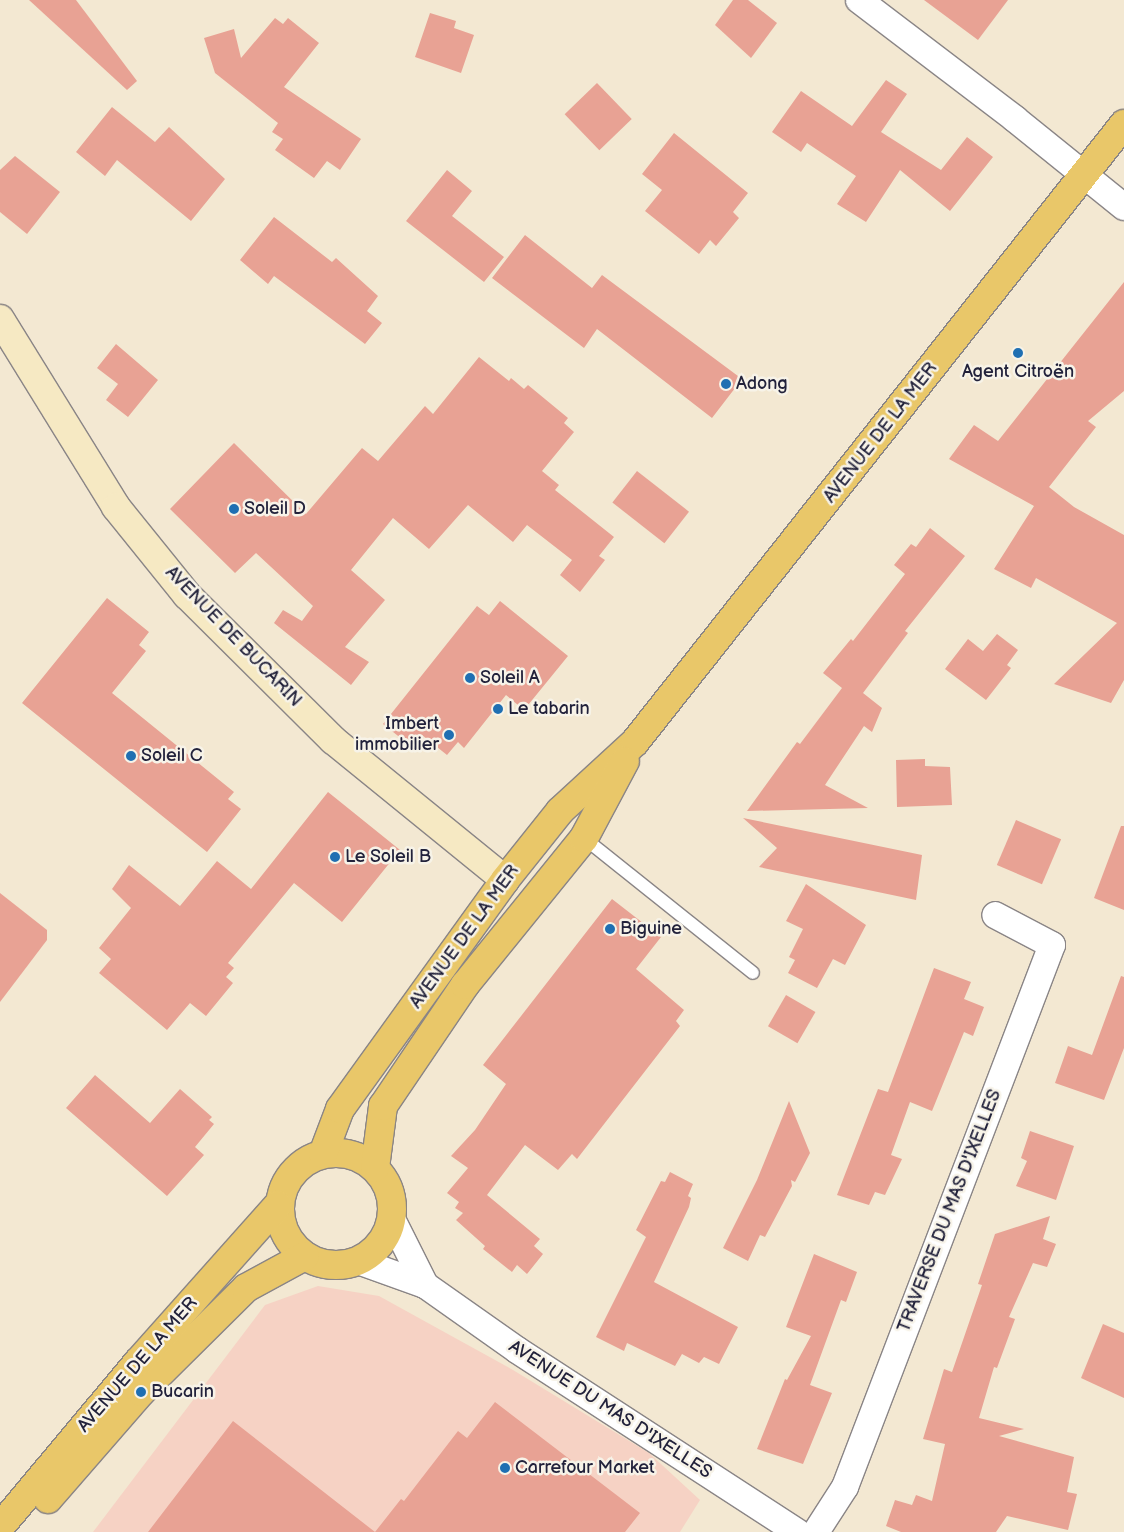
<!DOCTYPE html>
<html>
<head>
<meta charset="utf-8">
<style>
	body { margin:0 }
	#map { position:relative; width:1124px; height:1532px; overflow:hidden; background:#f3e8d2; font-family:"Balsamiq Sans",sans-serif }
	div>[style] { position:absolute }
	.built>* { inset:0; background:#f6d2c4 }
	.building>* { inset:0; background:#e8a294; transform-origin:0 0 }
	.roads { filter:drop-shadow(1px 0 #8a8586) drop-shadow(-1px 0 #8a8586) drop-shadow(0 1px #8a8586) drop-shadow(0 -1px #8a8586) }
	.lane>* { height:12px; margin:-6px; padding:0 6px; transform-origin:6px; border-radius:6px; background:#fff }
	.street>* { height:26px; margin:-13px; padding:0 13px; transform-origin:13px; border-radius:13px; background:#fff }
	.secondary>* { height:28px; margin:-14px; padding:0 14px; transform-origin:14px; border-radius:14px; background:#f6e9c3 }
	.primary>* { height:28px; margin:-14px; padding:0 14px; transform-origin:14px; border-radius:14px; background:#e9c769 }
	.primary>.ring { margin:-14px; padding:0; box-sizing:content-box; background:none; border:28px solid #e9c769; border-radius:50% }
	.dots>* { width:14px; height:14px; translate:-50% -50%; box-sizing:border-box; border:2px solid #f7f3e8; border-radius:50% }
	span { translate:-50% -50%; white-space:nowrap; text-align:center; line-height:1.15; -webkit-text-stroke:5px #f7f3e8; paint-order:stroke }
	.poi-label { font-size:18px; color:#22223b }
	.left { translate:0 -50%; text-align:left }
	.right { translate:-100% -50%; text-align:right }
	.street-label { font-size:18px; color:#22223b }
</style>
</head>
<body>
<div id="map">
	<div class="built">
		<div style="clip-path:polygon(318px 1286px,379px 1296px,513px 1370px,649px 1453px,700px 1500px,680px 1532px,93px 1532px,265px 1305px)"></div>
	</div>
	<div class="building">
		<div style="clip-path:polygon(29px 0,76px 0,137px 81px,127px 90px)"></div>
		<div style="clip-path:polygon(733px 0,748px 0,777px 23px,751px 58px,715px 25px)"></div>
		<div style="clip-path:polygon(924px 0,1008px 0,978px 40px)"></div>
		<div style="clip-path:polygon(430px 13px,456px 21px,454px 28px,474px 35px,461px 73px,415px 57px)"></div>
		<div style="clip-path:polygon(275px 18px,283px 24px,288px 18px,319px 43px,284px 87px,361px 139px,340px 170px,327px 161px,314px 178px,275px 150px,283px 139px,272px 132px,278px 123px,215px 73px,204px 38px,234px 29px,241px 58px)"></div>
		<div style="clip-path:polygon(886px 80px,907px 94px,881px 132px,941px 170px,967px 137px,993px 157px,950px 211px,900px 170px,866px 222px,837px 204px,856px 176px,807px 143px,801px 152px,772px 132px,801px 91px,852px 126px)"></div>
		<div style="left:597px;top:83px;width:50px;height:45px;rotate:46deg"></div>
		<div style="clip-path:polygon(112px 107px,155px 142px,169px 127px,225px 179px,191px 221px,117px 160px,105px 176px,76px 152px)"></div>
		<div style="clip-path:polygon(674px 133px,748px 193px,733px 212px,739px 218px,716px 246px,710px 240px,699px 254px,645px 211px,662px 190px,642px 174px)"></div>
		<div style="clip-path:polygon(15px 156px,60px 192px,27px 234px,0 212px,0 170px)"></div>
		<div style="clip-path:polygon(447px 170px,472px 191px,452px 216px,504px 257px,484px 282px,406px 221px)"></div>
		<div style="clip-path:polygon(274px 217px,332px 262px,336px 258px,378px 296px,367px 311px,382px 323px,365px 344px,274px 276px,268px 284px,240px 260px)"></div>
		<div style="clip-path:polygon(525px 235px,592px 288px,602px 275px,742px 379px,712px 418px,597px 329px,584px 348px,492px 278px)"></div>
		<div style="clip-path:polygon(1124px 282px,1124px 391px,1088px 421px,1096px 427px,1049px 487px,1074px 507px,1124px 535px,1124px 680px,1111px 703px,1054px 684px,1117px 623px,1036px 578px,1031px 588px,994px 569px,1034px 506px,949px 459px,974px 425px,998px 441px)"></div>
		<div style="clip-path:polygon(116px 344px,158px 380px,128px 417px,106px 400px,118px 384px,97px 368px)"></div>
		<div style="clip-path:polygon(479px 357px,509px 381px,511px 378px,524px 389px,528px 385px,568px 418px,564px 423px,574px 432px,542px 471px,559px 485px,555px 490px,614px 537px,599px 556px,605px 560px,580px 592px,560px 575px,572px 560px,527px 525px,513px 542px,468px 505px,429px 549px,393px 518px,351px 570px,385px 600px,345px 647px,369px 662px,351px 685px,274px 623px,283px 610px,302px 621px,313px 606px,256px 553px,235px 573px,170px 509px,234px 443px,306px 514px,362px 448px,378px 461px,425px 406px,433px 414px)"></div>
		<div style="left:637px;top:471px;width:66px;height:40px;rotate:38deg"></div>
		<div style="clip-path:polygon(930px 528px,965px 556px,905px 631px,908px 633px,863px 693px,882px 708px,872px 732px,864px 726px,825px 785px,868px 808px,747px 811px,797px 742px,800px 744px,842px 688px,823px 673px,851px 639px,853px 641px,905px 574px,894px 565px,911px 544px,916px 547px)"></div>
		<div style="clip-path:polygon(107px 598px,149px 632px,139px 645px,146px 651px,112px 693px,234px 792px,228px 799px,241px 809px,207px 852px,22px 703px)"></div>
		<div style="clip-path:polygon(500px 601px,568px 656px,524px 710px,506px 695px,464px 748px,458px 742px,447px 755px,422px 735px,412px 747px,383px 724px,477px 606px,489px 615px)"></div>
		<div style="clip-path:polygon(997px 634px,1018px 650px,1007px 665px,1011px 668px,986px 700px,945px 669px,968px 639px,983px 651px)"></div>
		<div style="clip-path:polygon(925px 759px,925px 766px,950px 767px,952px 805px,897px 807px,896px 760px)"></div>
		<div style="clip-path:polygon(328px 792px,400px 850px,342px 922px,294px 883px,228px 963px,234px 968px,226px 977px,233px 983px,206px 1016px,190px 1003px,167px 1030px,99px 973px,111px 959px,99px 948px,131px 908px,112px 889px,129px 865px,180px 906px,217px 861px,251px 889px)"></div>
		<div style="clip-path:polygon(743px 818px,922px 855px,916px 900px,759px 867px,777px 848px)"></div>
		<div style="left:1016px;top:820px;width:49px;height:49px;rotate:23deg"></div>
		<div style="clip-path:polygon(1121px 826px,1124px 826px,1124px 910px,1094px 898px)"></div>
		<div style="clip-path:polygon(806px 884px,866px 925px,845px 965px,833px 959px,817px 988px,788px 973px,795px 960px,789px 957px,803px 929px,786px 921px)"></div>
		<div style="clip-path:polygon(0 893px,47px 930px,47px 940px,0 1002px)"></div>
		<div style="clip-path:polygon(612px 899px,661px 937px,636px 969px,684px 1010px,676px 1021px,680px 1026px,577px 1159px,572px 1154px,558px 1170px,525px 1145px,487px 1195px,540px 1239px,534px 1246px,543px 1254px,527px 1274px,517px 1265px,512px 1272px,483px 1249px,485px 1246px,456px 1220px,463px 1213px,455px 1208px,459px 1202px,447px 1193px,468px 1168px,451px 1156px,475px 1130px,506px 1084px,483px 1065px)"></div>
		<div style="clip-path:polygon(934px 968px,971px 982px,964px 999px,984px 1007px,973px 1036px,964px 1032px,932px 1111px,910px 1102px,891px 1155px,902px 1159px,885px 1195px,875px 1192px,869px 1205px,837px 1195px,878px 1089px,888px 1092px)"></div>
		<div style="clip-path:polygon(1121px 976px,1124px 977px,1124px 1048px,1104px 1100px,1055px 1083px,1068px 1046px,1092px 1055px)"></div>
		<div style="left:786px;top:995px;width:34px;height:36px;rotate:30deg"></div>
		<div style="clip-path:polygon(95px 1075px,150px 1123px,180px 1089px,212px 1117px,209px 1120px,214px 1124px,195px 1147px,204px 1155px,167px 1196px,66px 1108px)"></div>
		<div style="clip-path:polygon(789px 1101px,810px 1153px,795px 1182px,791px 1180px,792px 1186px,765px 1237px,760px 1235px,748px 1261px,723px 1248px,757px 1180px)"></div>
		<div style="clip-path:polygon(1030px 1131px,1074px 1146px,1056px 1200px,1016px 1186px,1027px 1161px,1021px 1158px)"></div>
		<div style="clip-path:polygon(670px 1172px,693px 1184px,688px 1196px,691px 1198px,689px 1207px,654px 1282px,738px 1327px,719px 1364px,704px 1357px,699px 1363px,682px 1354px,675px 1366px,627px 1343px,624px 1351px,596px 1337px,646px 1237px,636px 1230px,661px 1181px,665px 1182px)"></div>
		<div style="clip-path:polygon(1050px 1216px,1043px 1239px,1056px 1244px,1047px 1267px,1033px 1263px,1009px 1317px,1015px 1319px,997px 1368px,994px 1367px,979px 1418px,1024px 1429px,999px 1436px,1074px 1457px,1067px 1492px,1077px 1494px,1068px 1530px,1007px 1516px,996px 1532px,901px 1532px,886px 1526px,895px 1500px,912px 1505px,916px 1495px,932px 1501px,945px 1444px,923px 1439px,944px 1369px,952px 1372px,982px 1285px,978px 1284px,995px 1234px)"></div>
		<div style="clip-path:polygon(814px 1254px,857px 1272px,846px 1302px,841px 1300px,810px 1385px,832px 1393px,803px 1464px,757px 1449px,785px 1379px,787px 1380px,811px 1336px,786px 1327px)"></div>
		<div style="clip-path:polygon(1103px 1324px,1124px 1333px,1124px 1398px,1081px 1378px)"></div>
		<div style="clip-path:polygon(495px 1402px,640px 1513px,625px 1532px,148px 1532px,233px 1421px,375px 1532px,401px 1499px,404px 1501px,458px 1431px,467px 1438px)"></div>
	</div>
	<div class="roads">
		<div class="lane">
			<div style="left:584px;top:838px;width:216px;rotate:38.6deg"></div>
		</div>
		<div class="street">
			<div style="left:859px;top:0;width:196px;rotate:37.3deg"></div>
			<div style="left:1015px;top:119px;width:140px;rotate:38.9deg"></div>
			<div style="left:392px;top:1219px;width:74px;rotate:63.4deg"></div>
			<div style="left:358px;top:1261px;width:71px;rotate:19.7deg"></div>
			<div style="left:425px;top:1285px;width:113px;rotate:35.2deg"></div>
			<div style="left:517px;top:1350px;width:334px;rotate:33deg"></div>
			<div style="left:816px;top:1532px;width:54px;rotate:-57.2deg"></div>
			<div style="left:845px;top:1487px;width:580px;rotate:-69.1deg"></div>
			<div style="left:1052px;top:945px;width:64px;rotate:-152.2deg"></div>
		</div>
		<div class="secondary">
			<div style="left:0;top:319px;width:221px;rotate:58.3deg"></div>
			<div style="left:116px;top:507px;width:113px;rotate:51.1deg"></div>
			<div style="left:187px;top:595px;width:206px;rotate:44.8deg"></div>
			<div style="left:333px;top:740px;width:222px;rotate:39.1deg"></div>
		</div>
		<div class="primary">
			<div class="ring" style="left:280px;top:1153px;width:84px;height:84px"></div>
			<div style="left:323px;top:1154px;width:48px;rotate:-69.3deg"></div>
			<div style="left:340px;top:1109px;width:282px;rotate:-54.2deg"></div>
			<div style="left:505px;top:880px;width:88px;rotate:-51.4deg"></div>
			<div style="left:560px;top:811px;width:102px;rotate:-42.6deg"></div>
			<div style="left:635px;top:742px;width:788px;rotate:-51.65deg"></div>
			<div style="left:375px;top:1168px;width:63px;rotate:-82.6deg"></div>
			<div style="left:383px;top:1106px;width:146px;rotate:-55.9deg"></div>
			<div style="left:465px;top:985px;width:189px;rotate:-51deg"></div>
			<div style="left:584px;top:838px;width:87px;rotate:-62deg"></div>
			<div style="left:48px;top:1499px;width:142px;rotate:-49deg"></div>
			<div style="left:141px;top:1392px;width:148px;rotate:-44.7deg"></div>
			<div style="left:246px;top:1288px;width:67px;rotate:-28.5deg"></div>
			<div style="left:0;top:1527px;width:215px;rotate:-50.1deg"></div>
			<div style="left:138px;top:1362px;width:210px;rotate:-48.3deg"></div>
		</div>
	</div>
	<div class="dots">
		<div style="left:1018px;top:353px;background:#1f6fb2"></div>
		<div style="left:726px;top:384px;background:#1f6fb2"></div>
		<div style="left:234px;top:509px;background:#1f6fb2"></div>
		<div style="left:470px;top:678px;background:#1f6fb2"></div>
		<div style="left:498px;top:709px;background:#1f6fb2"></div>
		<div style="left:449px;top:735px;background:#1f6fb2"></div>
		<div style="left:131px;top:756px;background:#1f6fb2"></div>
		<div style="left:335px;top:857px;background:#1f6fb2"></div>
		<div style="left:610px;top:929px;background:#1f6fb2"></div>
		<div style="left:141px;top:1392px;background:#1f6fb2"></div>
		<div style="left:505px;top:1468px;background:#1f6fb2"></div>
	</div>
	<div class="poi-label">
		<span style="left:1018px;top:372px">Agent Citroën</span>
		<span class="left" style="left:736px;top:384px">Adong</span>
		<span class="left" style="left:244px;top:509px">Soleil D</span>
		<span class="left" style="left:480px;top:678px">Soleil A</span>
		<span class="left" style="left:508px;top:709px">Le tabarin</span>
		<span class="right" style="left:439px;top:735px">Imbert<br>immobilier</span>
		<span class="left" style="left:141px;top:756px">Soleil C</span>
		<span class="left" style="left:345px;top:857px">Le Soleil B</span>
		<span class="left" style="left:620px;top:929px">Biguine</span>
		<span class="left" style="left:151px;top:1392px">Bucarin</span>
		<span class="left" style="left:515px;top:1468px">Carrefour Market</span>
	</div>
	<div class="street-label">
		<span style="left:881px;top:433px;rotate:-52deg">AVENUE DE LA MER</span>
		<span style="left:233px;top:637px;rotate:46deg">AVENUE DE BUCARIN</span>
		<span style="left:465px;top:937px;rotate:-54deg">AVENUE DE LA MER</span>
		<span style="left:950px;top:1211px;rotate:-69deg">TRAVERSE DU MAS D'IXELLES</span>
		<span style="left:138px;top:1365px;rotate:-49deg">AVENUE DE LA MER</span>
		<span style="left:610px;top:1410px;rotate:33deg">AVENUE DU MAS D'IXELLES</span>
	</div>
</div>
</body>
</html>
